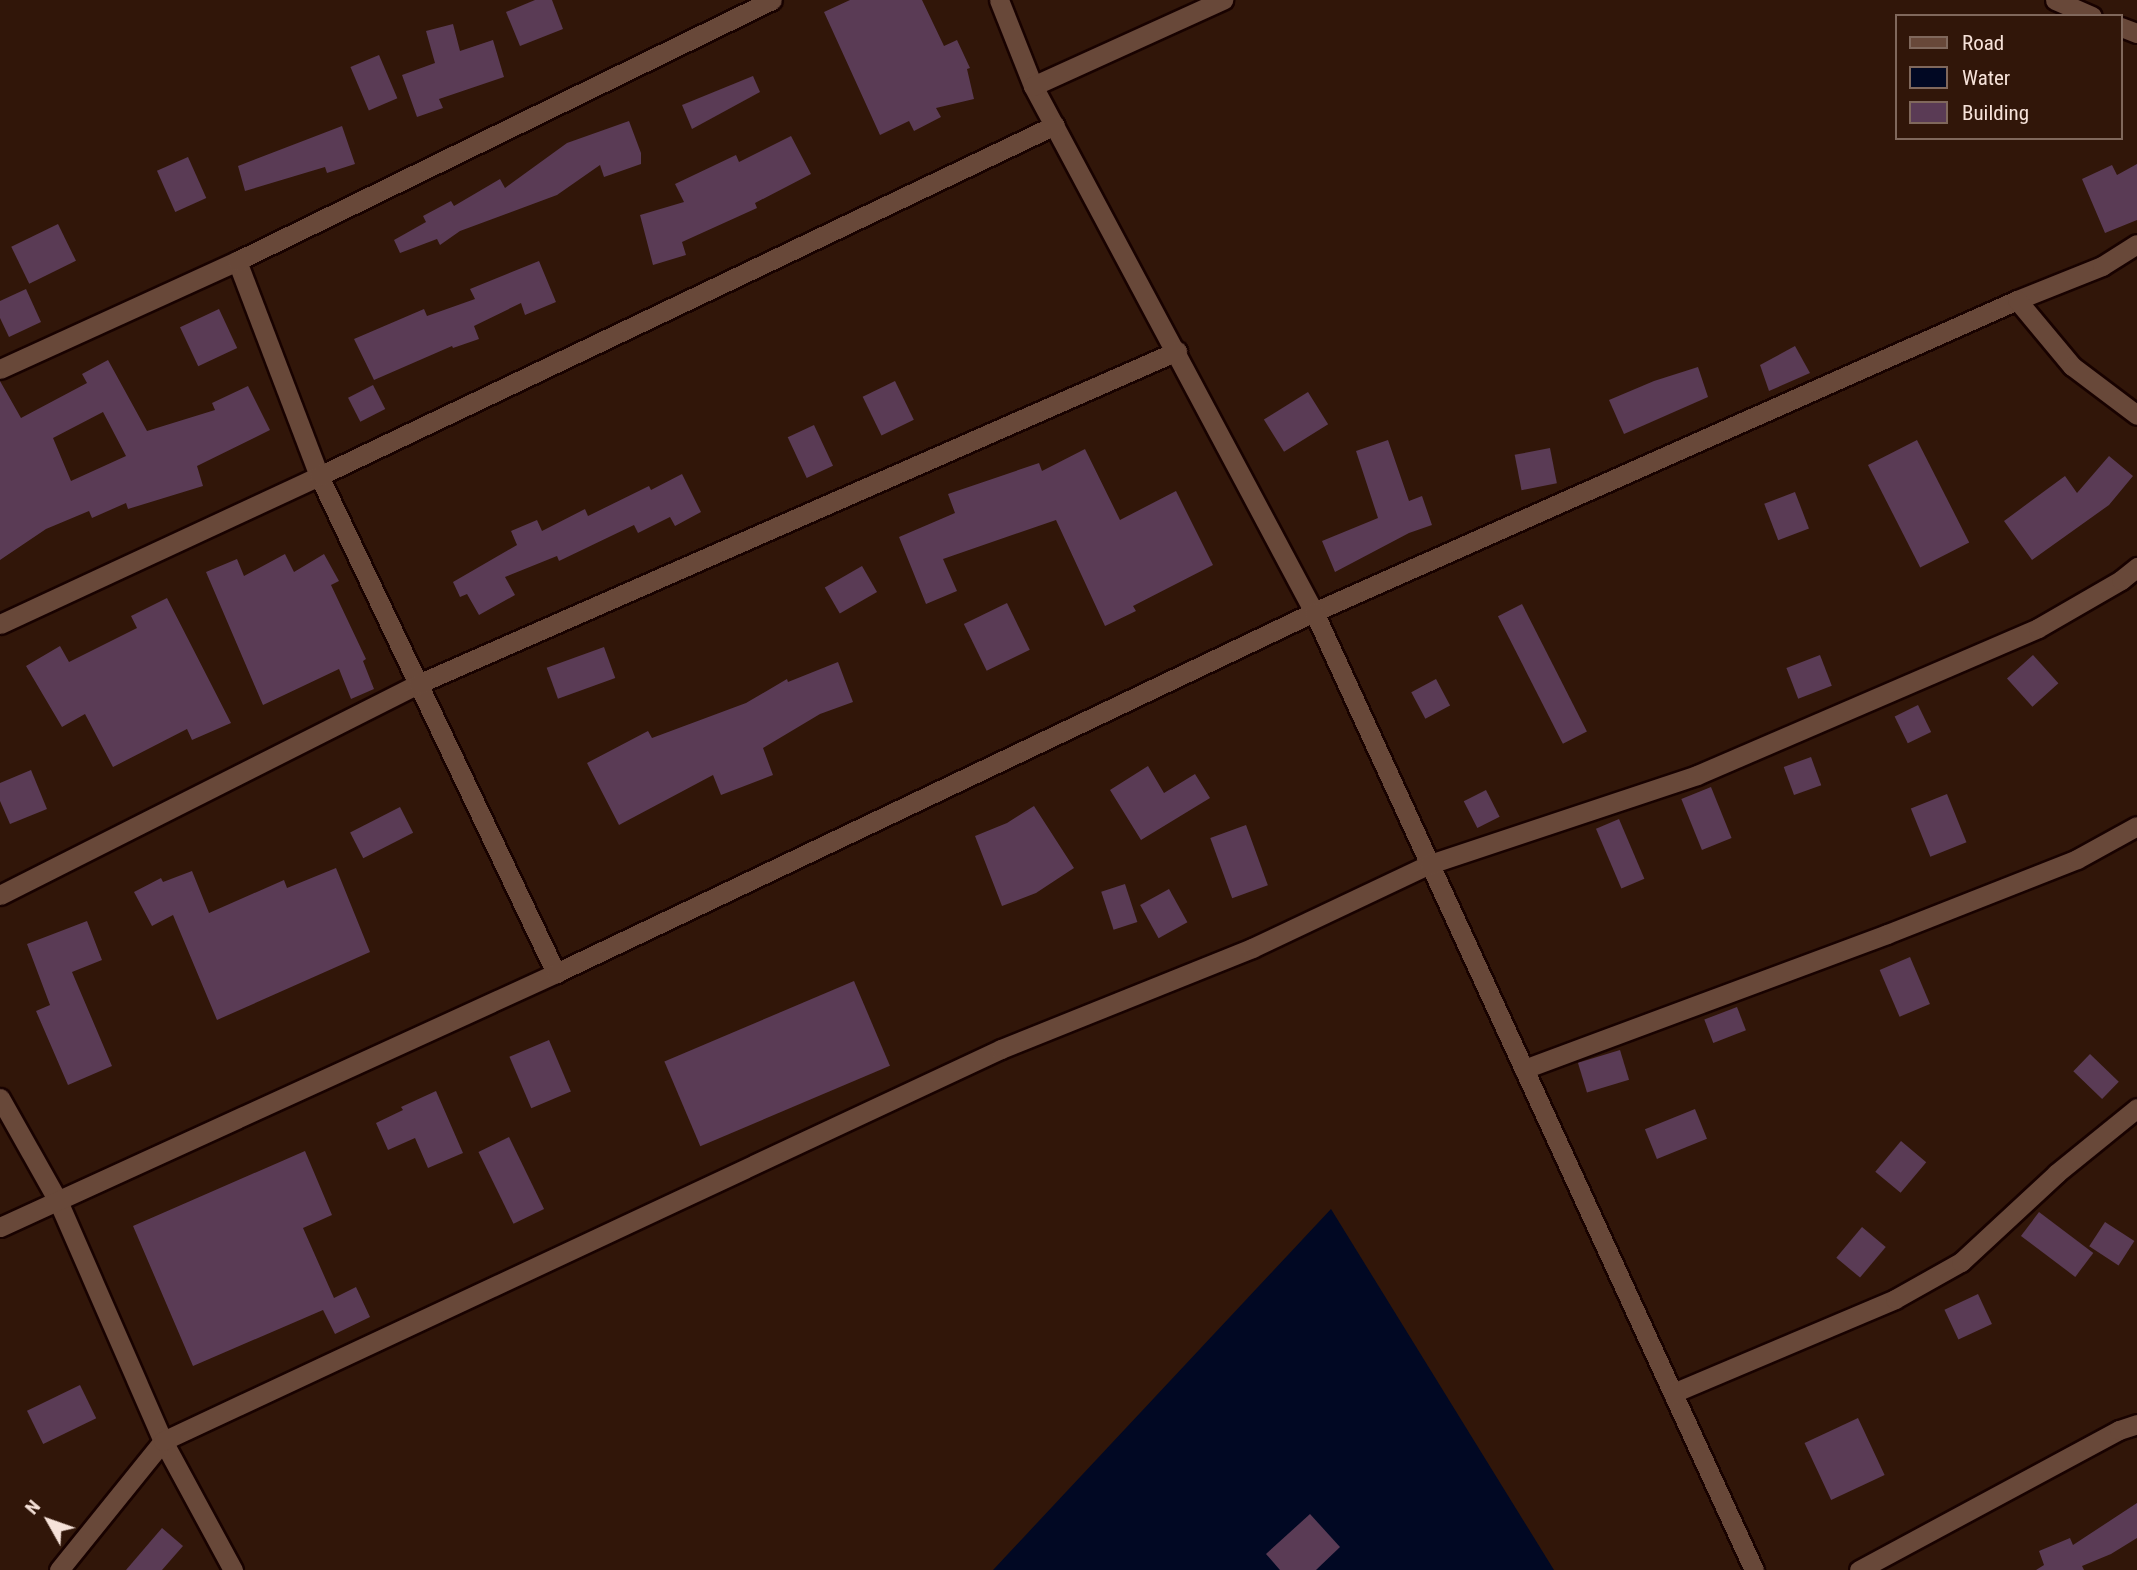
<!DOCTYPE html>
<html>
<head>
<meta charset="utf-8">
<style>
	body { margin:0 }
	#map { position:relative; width:2137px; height:1570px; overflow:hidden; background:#311609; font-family:"Roboto Condensed",sans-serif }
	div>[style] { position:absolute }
	.water>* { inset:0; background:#010823 }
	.building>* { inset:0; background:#5a3b55; transform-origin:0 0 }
	.roads { filter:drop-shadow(2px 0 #180200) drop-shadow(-2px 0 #180200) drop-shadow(0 2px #180200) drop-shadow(0 -2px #180200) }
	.minor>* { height:19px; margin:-9.5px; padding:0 9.5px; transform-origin:9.5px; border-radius:9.5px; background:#684839 }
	span { translate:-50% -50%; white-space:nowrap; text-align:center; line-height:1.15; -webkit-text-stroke:5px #311609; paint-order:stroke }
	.legend { position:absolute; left:1895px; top:14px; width:228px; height:126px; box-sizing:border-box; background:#311609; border:2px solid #80685c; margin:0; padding:9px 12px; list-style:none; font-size:21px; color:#f6e2d9 }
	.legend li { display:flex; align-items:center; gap:14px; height:35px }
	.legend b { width:35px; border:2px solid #80685c }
	.north { position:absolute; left:14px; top:1486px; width:70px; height:70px; -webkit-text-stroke:5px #311609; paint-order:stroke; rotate:310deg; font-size:19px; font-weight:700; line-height:28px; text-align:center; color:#f6e2d9 }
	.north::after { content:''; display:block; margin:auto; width:24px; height:32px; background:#f6e2d9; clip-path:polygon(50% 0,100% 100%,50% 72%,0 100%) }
</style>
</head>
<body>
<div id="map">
	<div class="water">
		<div style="clip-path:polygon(1331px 1209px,1554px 1570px,993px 1570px)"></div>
	</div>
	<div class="building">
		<div style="clip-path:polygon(535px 0,552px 0,563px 29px,520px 46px,506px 12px)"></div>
		<div style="clip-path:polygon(850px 0,922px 0,944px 46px,957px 40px,970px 68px,967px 69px,974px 99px,936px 108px,941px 117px,914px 131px,909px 121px,880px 135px,824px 12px)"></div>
		<div style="clip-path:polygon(453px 24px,460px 51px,493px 40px,504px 77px,439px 99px,443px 108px,417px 117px,402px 75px,435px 63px,426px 31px)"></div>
		<div style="left:379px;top:55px;width:47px;height:31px;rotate:67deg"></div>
		<div style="clip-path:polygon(753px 76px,760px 92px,692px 129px,682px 105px)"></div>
		<div style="clip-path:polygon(629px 121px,641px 153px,641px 164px,604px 177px,600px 165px,557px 195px,460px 231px,440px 245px,437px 239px,400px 253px,394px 240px,426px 222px,423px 216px,451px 201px,454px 206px,500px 179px,505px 188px,567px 143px)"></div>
		<div style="clip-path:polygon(342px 126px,355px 164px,327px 173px,325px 167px,245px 191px,238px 166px)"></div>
		<div style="clip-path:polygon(791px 136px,811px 174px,755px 203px,757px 208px,682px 242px,686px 255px,653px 265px,640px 215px,684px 202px,675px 184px,736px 155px,739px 162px)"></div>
		<div style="left:188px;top:157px;width:45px;height:34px;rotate:66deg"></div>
		<div style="clip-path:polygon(2137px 164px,2137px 220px,2105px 233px,2082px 179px,2112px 165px,2117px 175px)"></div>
		<div style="left:58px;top:224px;width:41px;height:52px;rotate:64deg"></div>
		<div style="clip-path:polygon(539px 261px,556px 302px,525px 315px,521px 303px,474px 326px,479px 339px,453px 348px,452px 346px,374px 380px,354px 339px,424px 309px,427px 316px,475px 299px,470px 289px)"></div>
		<div style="clip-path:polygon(26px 289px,41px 322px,9px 337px,0 318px,0 301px)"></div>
		<div style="left:219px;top:309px;width:43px;height:43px;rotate:65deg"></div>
		<div style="clip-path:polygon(1795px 346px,1810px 373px,1769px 391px,1760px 365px)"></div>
		<div style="clip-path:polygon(evenodd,108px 360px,147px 431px,215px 410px,212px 403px,248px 386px,270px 430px,197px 466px,203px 486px,128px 509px,126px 503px,92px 518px,89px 511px,46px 529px,0 560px,0 381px,21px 418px,87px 383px,82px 374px,108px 360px,103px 412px,126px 456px,71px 481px,53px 438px,103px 412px)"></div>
		<div style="clip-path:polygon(1698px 367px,1708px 397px,1624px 434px,1609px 400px,1654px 381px)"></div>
		<div style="left:895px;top:381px;width:43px;height:36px;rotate:64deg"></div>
		<div style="left:373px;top:385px;width:27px;height:28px;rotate:63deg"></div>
		<div style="left:1308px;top:392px;width:38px;height:52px;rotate:58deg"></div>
		<div style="left:814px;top:425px;width:45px;height:29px;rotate:65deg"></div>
		<div style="clip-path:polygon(1388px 440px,1409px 501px,1422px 496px,1432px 525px,1409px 533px,1335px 572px,1322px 541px,1378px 518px,1356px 451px)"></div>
		<div style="left:1917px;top:440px;width:115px;height:55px;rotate:63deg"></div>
		<div style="left:1550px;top:448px;width:36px;height:36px;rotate:79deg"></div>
		<div style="clip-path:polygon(1085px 449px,1120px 520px,1176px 491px,1213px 565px,1133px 606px,1136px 611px,1105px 626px,1056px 520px,943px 559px,957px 591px,926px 604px,899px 537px,955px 513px,948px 494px,1039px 463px,1042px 471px)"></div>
		<div style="clip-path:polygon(2109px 456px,2133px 476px,2109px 505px,2032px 560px,2004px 521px,2065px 476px,2077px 493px)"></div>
		<div style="clip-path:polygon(682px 474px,701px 512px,675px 526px,670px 517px,638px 533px,634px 525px,559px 561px,557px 556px,505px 577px,515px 595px,479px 615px,467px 594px,460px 597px,453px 582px,517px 545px,511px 531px,537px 520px,542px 531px,585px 509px,588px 516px,649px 486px,651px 490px)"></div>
		<div style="left:1795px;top:492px;width:39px;height:33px;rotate:69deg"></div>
		<div style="clip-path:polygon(285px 554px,294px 572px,324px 554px,339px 581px,331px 585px,366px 659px,363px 661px,374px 689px,351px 699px,339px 669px,263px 705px,206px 572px,237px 559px,244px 576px)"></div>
		<div style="left:862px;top:566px;width:30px;height:43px;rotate:60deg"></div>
		<div style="clip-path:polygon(167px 598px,231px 723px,192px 740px,187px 729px,113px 767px,85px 714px,62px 727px,26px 666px,60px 646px,69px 662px,137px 628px,131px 616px)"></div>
		<div style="left:1007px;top:603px;width:52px;height:48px;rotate:64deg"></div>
		<div style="left:1522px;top:604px;width:143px;height:27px;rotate:63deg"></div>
		<div style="left:604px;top:647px;width:33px;height:61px;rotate:70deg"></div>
		<div style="left:1820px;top:655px;width:33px;height:36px;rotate:69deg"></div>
		<div style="left:2033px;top:655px;width:38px;height:35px;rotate:48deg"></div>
		<div style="clip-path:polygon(838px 662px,853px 702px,820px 714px,763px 748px,773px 775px,721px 795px,713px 775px,619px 825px,587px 763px,648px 731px,652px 738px,746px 703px,787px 679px,788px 682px)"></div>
		<div style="left:1436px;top:679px;width:30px;height:28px;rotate:62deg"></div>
		<div style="left:1918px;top:705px;width:30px;height:26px;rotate:64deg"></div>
		<div style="left:1811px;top:757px;width:30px;height:29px;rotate:70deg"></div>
		<div style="clip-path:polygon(1148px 766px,1164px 793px,1195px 774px,1210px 798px,1141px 840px,1110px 790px)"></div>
		<div style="clip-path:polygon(31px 770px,47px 809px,10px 824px,0 801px,0 783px)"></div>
		<div style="left:1711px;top:787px;width:55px;height:32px;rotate:68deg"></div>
		<div style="left:1486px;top:790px;width:30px;height:25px;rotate:63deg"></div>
		<div style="left:1947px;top:794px;width:52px;height:39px;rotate:68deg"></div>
		<div style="clip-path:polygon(1034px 806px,1074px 868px,1036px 893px,1002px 906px,975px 836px,1007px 823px)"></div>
		<div style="left:400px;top:807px;width:29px;height:56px;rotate:63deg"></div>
		<div style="left:1619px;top:819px;width:65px;height:25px;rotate:67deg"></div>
		<div style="left:1246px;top:825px;width:64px;height:38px;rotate:70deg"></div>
		<div style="clip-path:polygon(336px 868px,370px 952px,217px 1020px,173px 915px,152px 926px,134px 892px,161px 878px,163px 882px,192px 871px,209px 913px,284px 880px,287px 888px)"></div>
		<div style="left:1125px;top:884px;width:40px;height:25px;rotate:72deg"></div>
		<div style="left:1169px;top:889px;width:38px;height:33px;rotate:61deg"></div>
		<div style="clip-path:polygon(87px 921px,102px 960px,72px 972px,112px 1066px,68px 1085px,36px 1011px,50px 1005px,27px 944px)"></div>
		<div style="left:1910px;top:957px;width:51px;height:33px;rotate:67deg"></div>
		<div style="left:854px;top:981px;width:92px;height:206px;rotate:67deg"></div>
		<div style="left:1737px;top:1007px;width:25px;height:35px;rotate:69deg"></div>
		<div style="left:549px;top:1040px;width:56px;height:43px;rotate:67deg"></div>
		<div style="left:1620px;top:1050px;width:31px;height:44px;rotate:73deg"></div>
		<div style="left:2090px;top:1054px;width:40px;height:24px;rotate:44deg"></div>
		<div style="clip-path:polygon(436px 1091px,463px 1153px,428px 1168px,415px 1138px,388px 1150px,376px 1123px,403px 1110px,401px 1107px)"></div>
		<div style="left:1695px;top:1109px;width:32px;height:54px;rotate:68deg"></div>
		<div style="left:509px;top:1137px;width:80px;height:34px;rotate:64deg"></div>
		<div style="left:1901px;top:1141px;width:33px;height:40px;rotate:40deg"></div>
		<div style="clip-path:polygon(305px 1151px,332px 1215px,303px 1228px,334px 1298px,356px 1287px,370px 1317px,335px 1334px,323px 1310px,193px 1366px,133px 1226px)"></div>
		<div style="left:2039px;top:1212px;width:68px;height:30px;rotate:37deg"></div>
		<div style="left:2105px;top:1222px;width:35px;height:29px;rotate:33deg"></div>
		<div style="left:1862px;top:1227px;width:31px;height:40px;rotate:40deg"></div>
		<div style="left:1978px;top:1294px;width:33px;height:37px;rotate:65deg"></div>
		<div style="left:80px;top:1385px;width:37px;height:59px;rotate:64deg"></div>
		<div style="left:1858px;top:1418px;width:63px;height:59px;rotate:65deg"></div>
		<div style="clip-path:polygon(2137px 1503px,2137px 1538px,2111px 1554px,2082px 1566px,2084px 1570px,2036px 1570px,2044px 1565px,2039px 1551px,2070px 1538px,2073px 1545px)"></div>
		<div style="clip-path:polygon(1310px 1514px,1340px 1547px,1316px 1570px,1280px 1570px,1266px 1554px)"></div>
		<div style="clip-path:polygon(162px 1528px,183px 1546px,162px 1570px,126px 1570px)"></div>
	</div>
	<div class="roads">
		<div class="minor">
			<div style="left:999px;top:0;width:92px;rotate:68.4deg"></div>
			<div style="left:1033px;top:86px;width:596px;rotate:61.89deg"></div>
			<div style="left:1314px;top:612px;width:769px;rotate:-23.93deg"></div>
			<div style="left:2017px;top:300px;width:92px;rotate:-21.8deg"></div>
			<div style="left:2102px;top:266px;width:41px;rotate:-32.2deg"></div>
			<div style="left:2055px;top:0;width:40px;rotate:23.4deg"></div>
			<div style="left:2121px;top:27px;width:17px;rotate:21deg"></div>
			<div style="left:1033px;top:86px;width:209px;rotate:-24.4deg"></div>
			<div style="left:237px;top:261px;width:230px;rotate:69.1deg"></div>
			<div style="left:319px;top:476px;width:551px;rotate:64.51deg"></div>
			<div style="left:2017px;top:300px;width:86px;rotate:50.2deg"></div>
			<div style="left:2072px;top:366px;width:81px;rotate:37deg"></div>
			<div style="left:0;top:369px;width:260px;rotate:-24.5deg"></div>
			<div style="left:237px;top:261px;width:595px;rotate:-26.01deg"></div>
			<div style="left:0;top:624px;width:352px;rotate:-24.9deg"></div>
			<div style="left:319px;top:476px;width:815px;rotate:-25.5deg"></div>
			<div style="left:0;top:895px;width:468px;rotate:-26.8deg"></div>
			<div style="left:418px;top:684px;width:829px;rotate:-23.69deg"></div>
			<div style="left:1524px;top:1069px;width:387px;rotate:-20.4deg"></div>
			<div style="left:1887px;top:934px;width:204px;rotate:-21.5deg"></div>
			<div style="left:2077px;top:859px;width:68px;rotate:-28.8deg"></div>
			<div style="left:0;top:1098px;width:118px;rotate:60.6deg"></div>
			<div style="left:58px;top:1201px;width:262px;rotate:66.4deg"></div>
			<div style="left:163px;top:1441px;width:147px;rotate:61.5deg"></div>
			<div style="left:0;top:1227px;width:611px;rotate:-24.55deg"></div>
			<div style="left:556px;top:973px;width:840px;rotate:-25.47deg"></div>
			<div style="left:1314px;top:612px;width:1054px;rotate:65.33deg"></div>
			<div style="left:1673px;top:1393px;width:241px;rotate:-22.9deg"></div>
			<div style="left:1895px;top:1299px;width:76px;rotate:-29.3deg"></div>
			<div style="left:1961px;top:1262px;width:131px;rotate:-42.8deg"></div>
			<div style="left:2057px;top:1173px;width:103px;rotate:-39.1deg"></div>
			<div style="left:59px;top:1570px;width:166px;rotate:-51.1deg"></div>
			<div style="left:163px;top:1441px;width:925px;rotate:-25.07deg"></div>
			<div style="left:1001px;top:1049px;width:271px;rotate:-21.9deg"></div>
			<div style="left:1252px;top:948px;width:197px;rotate:-25.3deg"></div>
			<div style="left:1430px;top:864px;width:281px;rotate:-18.4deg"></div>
			<div style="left:1697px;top:775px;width:371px;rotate:-23.3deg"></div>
			<div style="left:2038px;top:628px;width:96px;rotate:-30deg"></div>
			<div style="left:2121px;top:580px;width:21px;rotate:-39deg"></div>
			<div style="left:1859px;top:1570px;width:295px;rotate:-28.3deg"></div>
			<div style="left:2119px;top:1430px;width:19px;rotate:-18deg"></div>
		</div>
	</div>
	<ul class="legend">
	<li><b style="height:9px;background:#684839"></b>Road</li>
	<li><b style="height:19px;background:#010823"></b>Water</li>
	<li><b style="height:19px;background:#5a3b55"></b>Building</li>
	</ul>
	<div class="north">N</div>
</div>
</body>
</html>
